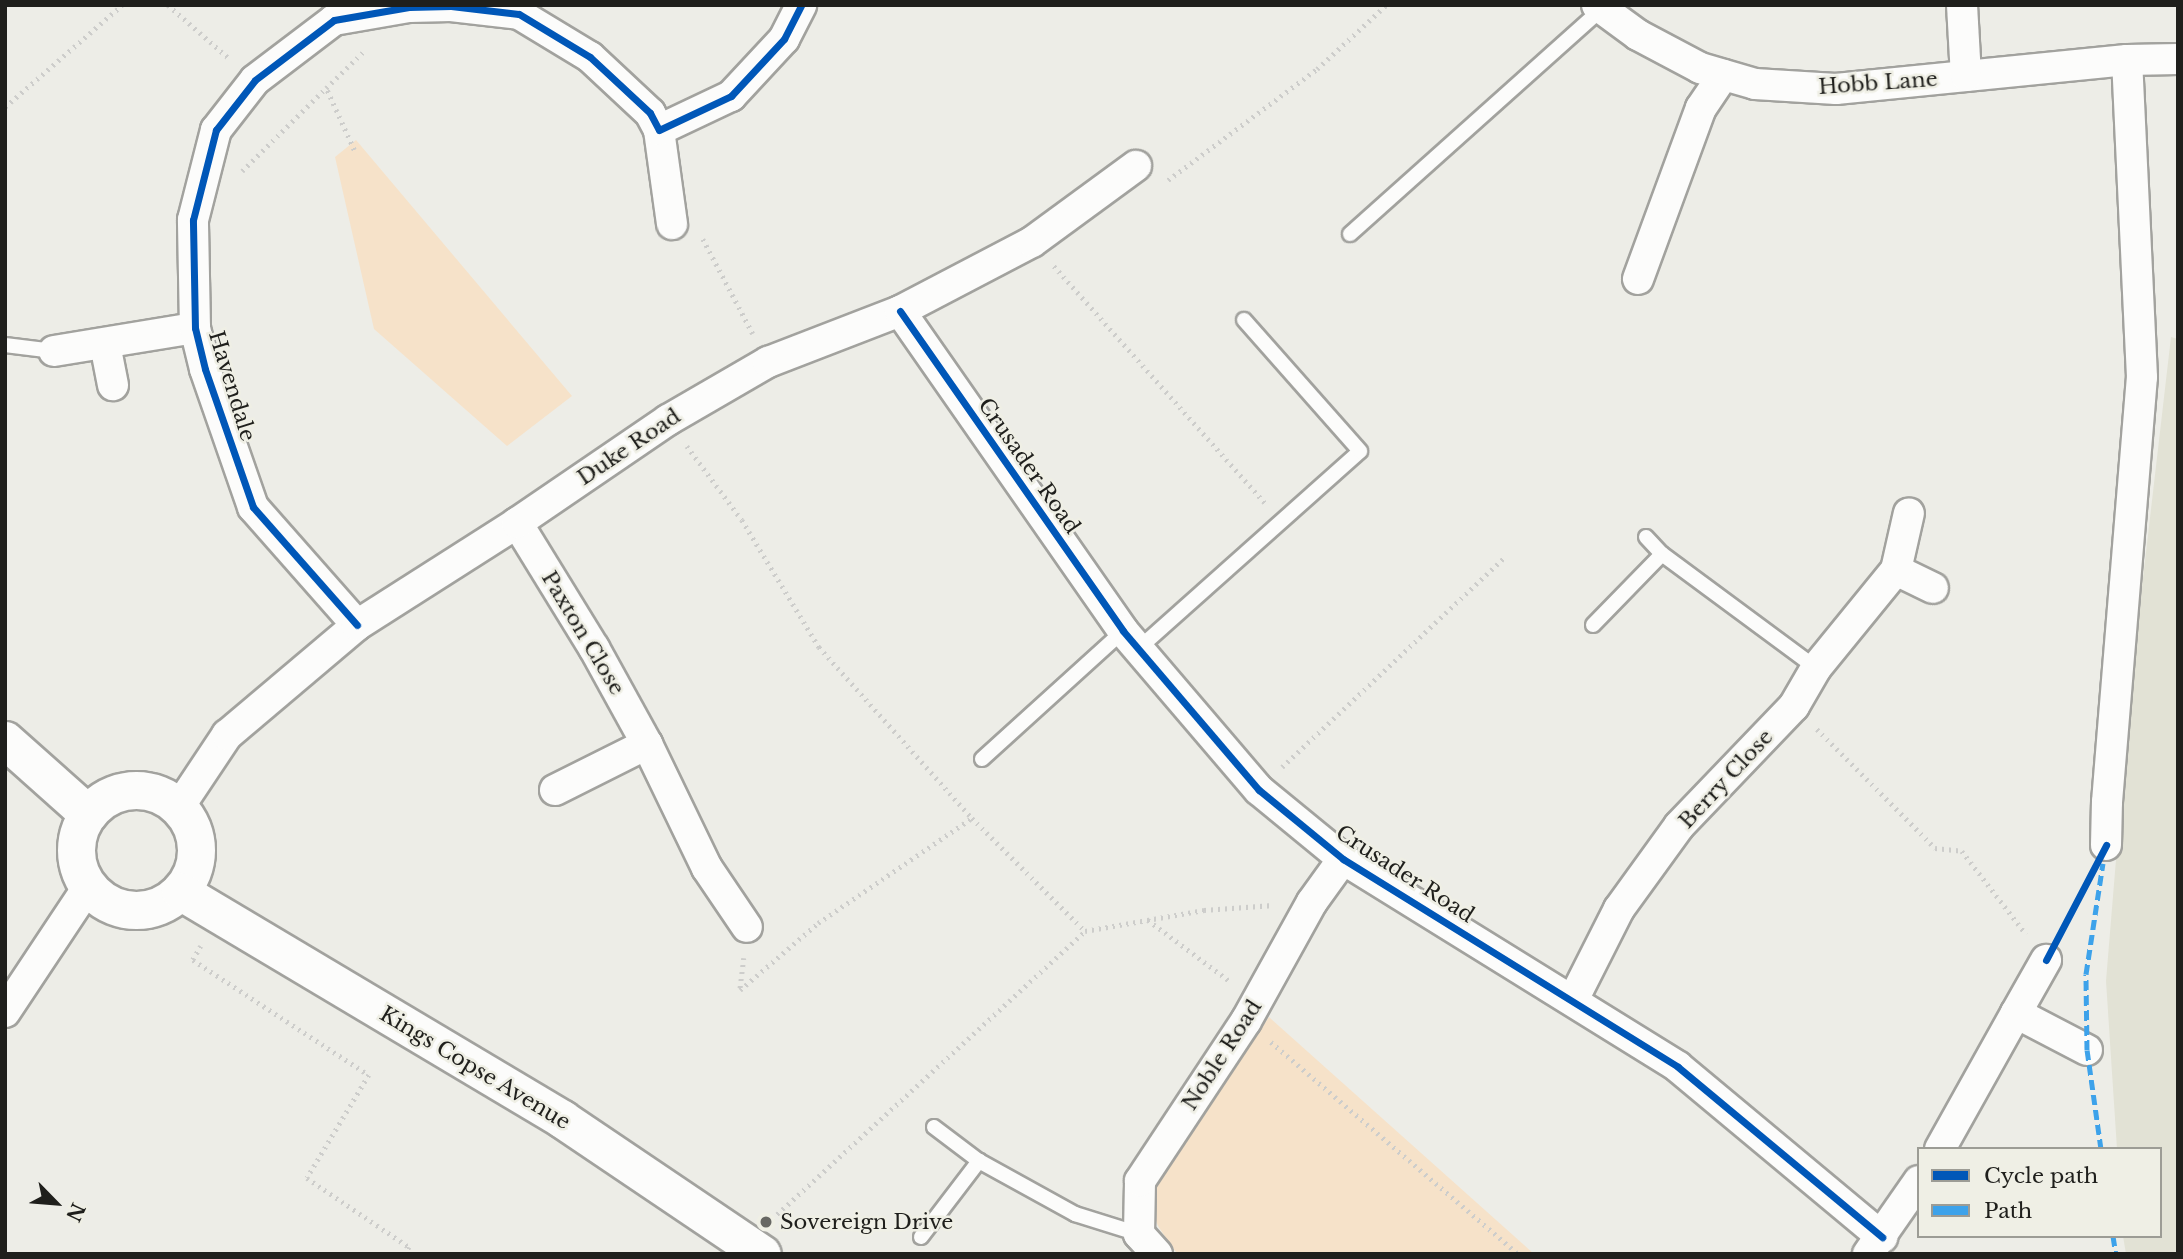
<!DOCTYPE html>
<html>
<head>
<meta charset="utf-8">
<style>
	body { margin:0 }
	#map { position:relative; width:2183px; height:1259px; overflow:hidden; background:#edede7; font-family:"Libre Baskerville",serif }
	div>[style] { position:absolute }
	.built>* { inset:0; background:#e2e2d5 }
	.green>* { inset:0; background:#f6e2c9 }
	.path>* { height:4.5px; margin-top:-2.25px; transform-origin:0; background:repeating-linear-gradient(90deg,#cdcdcb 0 2px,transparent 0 7px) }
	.roads { filter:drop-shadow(2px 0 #a2a29e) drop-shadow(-2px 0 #a2a29e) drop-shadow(0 2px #a2a29e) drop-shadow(0 -2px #a2a29e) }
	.service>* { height:14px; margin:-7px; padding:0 7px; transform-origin:7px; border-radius:7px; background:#fcfcfb }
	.minor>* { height:30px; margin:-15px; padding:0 15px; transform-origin:15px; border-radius:15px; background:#fcfcfb }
	.tertiary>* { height:37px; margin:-18.5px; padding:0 18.5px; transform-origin:18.5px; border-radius:18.5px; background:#fcfcfb }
	.tertiary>.ring { margin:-18.5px; padding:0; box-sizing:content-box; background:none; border:37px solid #fcfcfb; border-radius:50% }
	.quiet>* { height:5px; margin-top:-2.5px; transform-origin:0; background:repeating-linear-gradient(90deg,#3da2ea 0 10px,transparent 0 15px) }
	.cycleway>* { height:7px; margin:-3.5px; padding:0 3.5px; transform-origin:3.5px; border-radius:3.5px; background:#0057b8 }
	.dots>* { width:19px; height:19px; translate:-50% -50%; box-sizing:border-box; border:4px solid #efefe5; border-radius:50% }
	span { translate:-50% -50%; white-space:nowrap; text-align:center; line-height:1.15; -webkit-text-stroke:5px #efefe5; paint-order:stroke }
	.street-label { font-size:21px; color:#1f1f1c }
	.poi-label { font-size:21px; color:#1f1f1c }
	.left { translate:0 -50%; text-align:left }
	.frame { position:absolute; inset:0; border:7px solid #1f1f1c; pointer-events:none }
	.legend { position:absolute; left:1917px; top:1147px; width:245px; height:91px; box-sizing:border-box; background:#efefe5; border:2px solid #9c9c95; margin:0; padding:9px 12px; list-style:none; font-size:21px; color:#1f1f1c }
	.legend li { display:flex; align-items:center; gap:14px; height:35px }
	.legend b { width:35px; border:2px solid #9c9c95 }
	.north { position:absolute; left:21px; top:1168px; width:70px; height:70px; -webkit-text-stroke:5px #efefe5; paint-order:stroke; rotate:115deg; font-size:19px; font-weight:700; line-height:28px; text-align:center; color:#1f1f1c }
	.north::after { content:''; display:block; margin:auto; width:24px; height:32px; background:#1f1f1c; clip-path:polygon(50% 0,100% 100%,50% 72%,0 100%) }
</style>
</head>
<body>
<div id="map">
	<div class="built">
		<div style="clip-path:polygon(2171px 337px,2178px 339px,2178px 1254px,2126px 1254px,2123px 1236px,2160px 1236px,2160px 1149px,2117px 1149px,2106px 981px,2130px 690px)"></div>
	</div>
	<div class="green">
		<div style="clip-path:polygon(356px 140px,572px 396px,507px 446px,374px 329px,335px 157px)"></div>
		<div style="clip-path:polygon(1269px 1017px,1534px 1254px,1179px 1254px,1174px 1250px,1158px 1226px,1149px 1204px,1155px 1185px)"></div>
	</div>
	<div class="path">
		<div style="left:168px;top:5px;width:82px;rotate:41.1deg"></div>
		<div style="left:5px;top:107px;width:155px;rotate:-41.1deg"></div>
		<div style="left:354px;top:150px;width:68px;rotate:-114.3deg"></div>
		<div style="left:326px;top:88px;width:53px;rotate:-44.2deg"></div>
		<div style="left:242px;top:171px;width:118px;rotate:-44.7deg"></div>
		<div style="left:1168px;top:180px;width:186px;rotate:-36.7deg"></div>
		<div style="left:1317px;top:69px;width:94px;rotate:-42.8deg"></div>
		<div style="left:703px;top:239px;width:107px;rotate:62.2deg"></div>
		<div style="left:1054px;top:266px;width:317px;rotate:48.3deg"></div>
		<div style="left:687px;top:446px;width:92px;rotate:53.4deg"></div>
		<div style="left:742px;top:520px;width:149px;rotate:58.8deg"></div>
		<div style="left:819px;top:647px;width:229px;rotate:48.2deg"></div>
		<div style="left:972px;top:818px;width:160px;rotate:45deg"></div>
		<div style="left:1817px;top:729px;width:168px;rotate:45.2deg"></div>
		<div style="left:1935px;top:848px;width:27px;rotate:6deg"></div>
		<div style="left:1962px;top:851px;width:105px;rotate:52.4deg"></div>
		<div style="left:1282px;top:767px;width:305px;rotate:-43.3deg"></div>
		<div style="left:1148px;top:920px;width:104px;rotate:36.8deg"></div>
		<div style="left:201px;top:946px;width:16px;rotate:120deg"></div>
		<div style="left:193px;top:960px;width:210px;rotate:33.2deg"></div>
		<div style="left:369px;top:1075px;width:120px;rotate:121deg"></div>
		<div style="left:307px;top:1178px;width:123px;rotate:34.1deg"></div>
		<div style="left:409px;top:1247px;width:8px;rotate:113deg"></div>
		<div style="left:744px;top:958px;width:32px;rotate:97deg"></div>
		<div style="left:740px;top:990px;width:103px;rotate:-40.7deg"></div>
		<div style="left:818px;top:923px;width:186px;rotate:-34.3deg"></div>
		<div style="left:1271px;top:1042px;width:326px;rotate:40.6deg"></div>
		<div style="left:772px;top:1219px;width:425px;rotate:-42.6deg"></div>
		<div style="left:1085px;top:931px;width:121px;rotate:-10deg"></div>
		<div style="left:1204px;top:910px;width:69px;rotate:-4.1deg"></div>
	</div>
	<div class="roads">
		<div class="service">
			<div style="left:1350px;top:234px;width:338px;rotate:-41.8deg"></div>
			<div style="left:5px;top:345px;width:49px;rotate:7deg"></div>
			<div style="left:1646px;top:537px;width:23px;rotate:47deg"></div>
			<div style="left:1662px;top:554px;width:192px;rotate:36.5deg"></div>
			<div style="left:1593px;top:625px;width:99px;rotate:-45.8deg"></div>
			<div style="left:1138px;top:649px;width:297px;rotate:-41.7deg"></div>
			<div style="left:1360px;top:451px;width:175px;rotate:-131.5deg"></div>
			<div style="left:982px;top:759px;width:190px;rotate:-42.2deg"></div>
			<div style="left:934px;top:1127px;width:56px;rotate:37.1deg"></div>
			<div style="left:979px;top:1161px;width:110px;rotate:28.9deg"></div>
			<div style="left:1075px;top:1214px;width:67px;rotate:17.4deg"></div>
			<div style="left:921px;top:1237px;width:96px;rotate:-52.7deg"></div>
		</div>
		<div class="minor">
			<div style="left:1597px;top:5px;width:51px;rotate:36.2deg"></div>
			<div style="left:1638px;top:35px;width:70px;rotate:28deg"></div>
			<div style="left:1700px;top:68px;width:57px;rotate:16.2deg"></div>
			<div style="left:1755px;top:84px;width:81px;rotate:3.5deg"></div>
			<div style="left:1836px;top:89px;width:292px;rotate:-5.7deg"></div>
			<div style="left:2127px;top:60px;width:51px;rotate:-1.1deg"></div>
			<div style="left:1962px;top:5px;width:71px;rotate:86.8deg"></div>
			<div style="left:659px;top:130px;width:95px;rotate:82.1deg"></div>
			<div style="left:1638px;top:279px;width:182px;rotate:-69.8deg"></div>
			<div style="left:1701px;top:108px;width:40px;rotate:-56deg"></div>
			<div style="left:900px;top:311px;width:390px;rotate:55.1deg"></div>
			<div style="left:1123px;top:631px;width:209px;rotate:49.5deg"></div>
			<div style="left:1259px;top:790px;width:109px;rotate:39.4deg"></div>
			<div style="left:1343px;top:859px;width:394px;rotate:31.8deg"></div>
			<div style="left:1678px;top:1067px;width:266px;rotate:39.8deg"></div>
			<div style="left:105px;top:344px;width:42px;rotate:79deg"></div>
			<div style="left:54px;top:351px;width:143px;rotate:-9.3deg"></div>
			<div style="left:517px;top:523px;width:147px;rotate:58.4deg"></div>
			<div style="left:594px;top:648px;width:110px;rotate:61.1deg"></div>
			<div style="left:647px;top:744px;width:138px;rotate:64.2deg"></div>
			<div style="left:707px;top:868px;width:71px;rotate:55.9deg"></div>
			<div style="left:1896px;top:570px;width:41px;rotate:25.9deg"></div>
			<div style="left:357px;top:625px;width:157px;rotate:-131.4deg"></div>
			<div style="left:253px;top:507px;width:146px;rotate:-109.2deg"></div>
			<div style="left:205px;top:369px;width:42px;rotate:-103.7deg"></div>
			<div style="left:195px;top:328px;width:108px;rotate:-91.1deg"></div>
			<div style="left:193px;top:220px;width:93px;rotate:-75.7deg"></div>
			<div style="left:216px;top:130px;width:63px;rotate:-52deg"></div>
			<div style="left:255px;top:80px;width:99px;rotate:-37.2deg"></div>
			<div style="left:334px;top:20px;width:76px;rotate:-9.8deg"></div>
			<div style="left:409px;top:7px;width:42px;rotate:-1.4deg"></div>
			<div style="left:451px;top:6px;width:68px;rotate:6.7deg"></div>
			<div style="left:519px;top:14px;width:83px;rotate:31.2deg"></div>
			<div style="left:590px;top:57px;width:82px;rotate:43deg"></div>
			<div style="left:650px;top:113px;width:19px;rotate:62deg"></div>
			<div style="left:659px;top:130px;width:80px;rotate:-25.3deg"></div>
			<div style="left:731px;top:96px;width:78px;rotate:-47.1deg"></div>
			<div style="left:784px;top:39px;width:38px;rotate:-63deg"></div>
			<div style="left:555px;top:790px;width:103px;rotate:-26.6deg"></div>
			<div style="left:179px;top:807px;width:87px;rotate:-56.3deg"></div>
			<div style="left:227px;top:735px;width:170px;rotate:-40.2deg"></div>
			<div style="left:357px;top:625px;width:190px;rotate:-32.5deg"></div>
			<div style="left:517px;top:523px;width:183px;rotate:-34.3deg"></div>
			<div style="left:668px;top:420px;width:116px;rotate:-30.1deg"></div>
			<div style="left:768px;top:362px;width:142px;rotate:-21.1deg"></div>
			<div style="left:900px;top:311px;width:149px;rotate:-27.6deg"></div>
			<div style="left:1032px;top:242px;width:129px;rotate:-36.2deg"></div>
			<div style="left:2106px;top:845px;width:43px;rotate:-88.7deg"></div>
			<div style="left:2107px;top:802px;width:426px;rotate:-85.3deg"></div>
			<div style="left:2142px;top:377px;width:317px;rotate:-92.7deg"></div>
			<div style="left:1573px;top:1000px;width:102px;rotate:-63.2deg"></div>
			<div style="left:1619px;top:909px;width:102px;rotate:-54.1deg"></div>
			<div style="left:1679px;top:826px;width:166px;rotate:-46.2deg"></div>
			<div style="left:1794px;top:706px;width:44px;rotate:-59.9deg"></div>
			<div style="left:1816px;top:668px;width:127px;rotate:-50.8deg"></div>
			<div style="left:1896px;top:570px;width:58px;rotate:-77.2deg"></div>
			<div style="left:5px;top:1012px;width:150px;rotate:-56.4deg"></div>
			<div style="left:2016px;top:1013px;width:61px;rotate:-60.5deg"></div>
			<div style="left:1940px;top:1149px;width:156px;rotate:-60.8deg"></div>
			<div style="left:2016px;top:1013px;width:80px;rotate:27.5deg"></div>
			<div style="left:1157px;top:1254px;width:27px;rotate:-132deg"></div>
			<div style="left:1139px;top:1234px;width:53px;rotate:-88.9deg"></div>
			<div style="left:1140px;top:1181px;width:192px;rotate:-56.5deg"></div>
			<div style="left:1246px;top:1021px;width:136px;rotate:-61deg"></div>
			<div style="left:1312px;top:902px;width:53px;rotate:-54.2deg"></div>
			<div style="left:1868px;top:1254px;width:89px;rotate:-55.1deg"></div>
		</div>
		<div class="tertiary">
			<div style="left:5px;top:740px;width:111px;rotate:41.7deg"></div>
			<div class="ring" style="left:76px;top:790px;width:83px;height:83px"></div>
			<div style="left:180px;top:891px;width:445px;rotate:30.8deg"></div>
			<div style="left:562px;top:1119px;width:241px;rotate:34deg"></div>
		</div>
	</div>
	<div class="quiet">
		<div style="left:2101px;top:1149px;width:100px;rotate:-98deg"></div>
		<div style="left:2087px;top:1050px;width:76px;rotate:-90.8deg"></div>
		<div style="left:2086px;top:974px;width:112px;rotate:-81.3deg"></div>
		<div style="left:2113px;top:1236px;width:18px;rotate:81deg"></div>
	</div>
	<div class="cycleway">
		<div style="left:900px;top:311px;width:390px;rotate:55.1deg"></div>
		<div style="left:1123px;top:631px;width:209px;rotate:49.5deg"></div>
		<div style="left:1259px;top:790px;width:109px;rotate:39.4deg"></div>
		<div style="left:1343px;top:859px;width:394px;rotate:31.8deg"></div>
		<div style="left:1678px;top:1067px;width:266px;rotate:39.8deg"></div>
		<div style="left:357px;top:625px;width:157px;rotate:-131.4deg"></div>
		<div style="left:253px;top:507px;width:146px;rotate:-109.2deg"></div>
		<div style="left:205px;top:369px;width:42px;rotate:-103.7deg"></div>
		<div style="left:195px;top:328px;width:108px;rotate:-91.1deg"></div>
		<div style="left:193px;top:220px;width:93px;rotate:-75.7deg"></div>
		<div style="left:216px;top:130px;width:63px;rotate:-52deg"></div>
		<div style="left:255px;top:80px;width:99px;rotate:-37.2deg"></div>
		<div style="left:334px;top:20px;width:76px;rotate:-9.8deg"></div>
		<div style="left:409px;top:7px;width:42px;rotate:-1.4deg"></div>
		<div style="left:451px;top:6px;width:68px;rotate:6.7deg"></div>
		<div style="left:519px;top:14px;width:83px;rotate:31.2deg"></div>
		<div style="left:590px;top:57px;width:82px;rotate:43deg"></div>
		<div style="left:650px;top:113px;width:19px;rotate:62deg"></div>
		<div style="left:659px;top:130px;width:80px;rotate:-25.3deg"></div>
		<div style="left:731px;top:96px;width:78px;rotate:-47.1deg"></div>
		<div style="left:784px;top:39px;width:38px;rotate:-63deg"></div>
		<div style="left:2046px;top:960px;width:130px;rotate:-62.4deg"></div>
	</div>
	<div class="dots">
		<div style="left:766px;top:1222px;background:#676763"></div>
	</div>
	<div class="street-label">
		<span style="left:1878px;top:83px;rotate:-4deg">Hobb Lane</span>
		<span style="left:232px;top:386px;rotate:73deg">Havendale</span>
		<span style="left:629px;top:447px;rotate:-34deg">Duke Road</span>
		<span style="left:1029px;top:466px;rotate:55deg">Crusader Road</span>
		<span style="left:583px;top:633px;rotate:59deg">Paxton Close</span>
		<span style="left:1726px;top:779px;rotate:-47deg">Berry Close</span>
		<span style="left:1405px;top:874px;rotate:33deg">Crusader Road</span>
		<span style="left:1222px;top:1055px;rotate:-57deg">Noble Road</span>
		<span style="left:475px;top:1068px;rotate:31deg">Kings Copse Avenue</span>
	</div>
	<div class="poi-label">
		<span class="left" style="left:780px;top:1222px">Sovereign Drive</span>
	</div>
	<div class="frame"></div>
	<ul class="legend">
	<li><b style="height:9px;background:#0057b8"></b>Cycle path</li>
	<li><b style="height:9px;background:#3da2ea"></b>Path</li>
	</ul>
	<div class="north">N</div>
</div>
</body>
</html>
